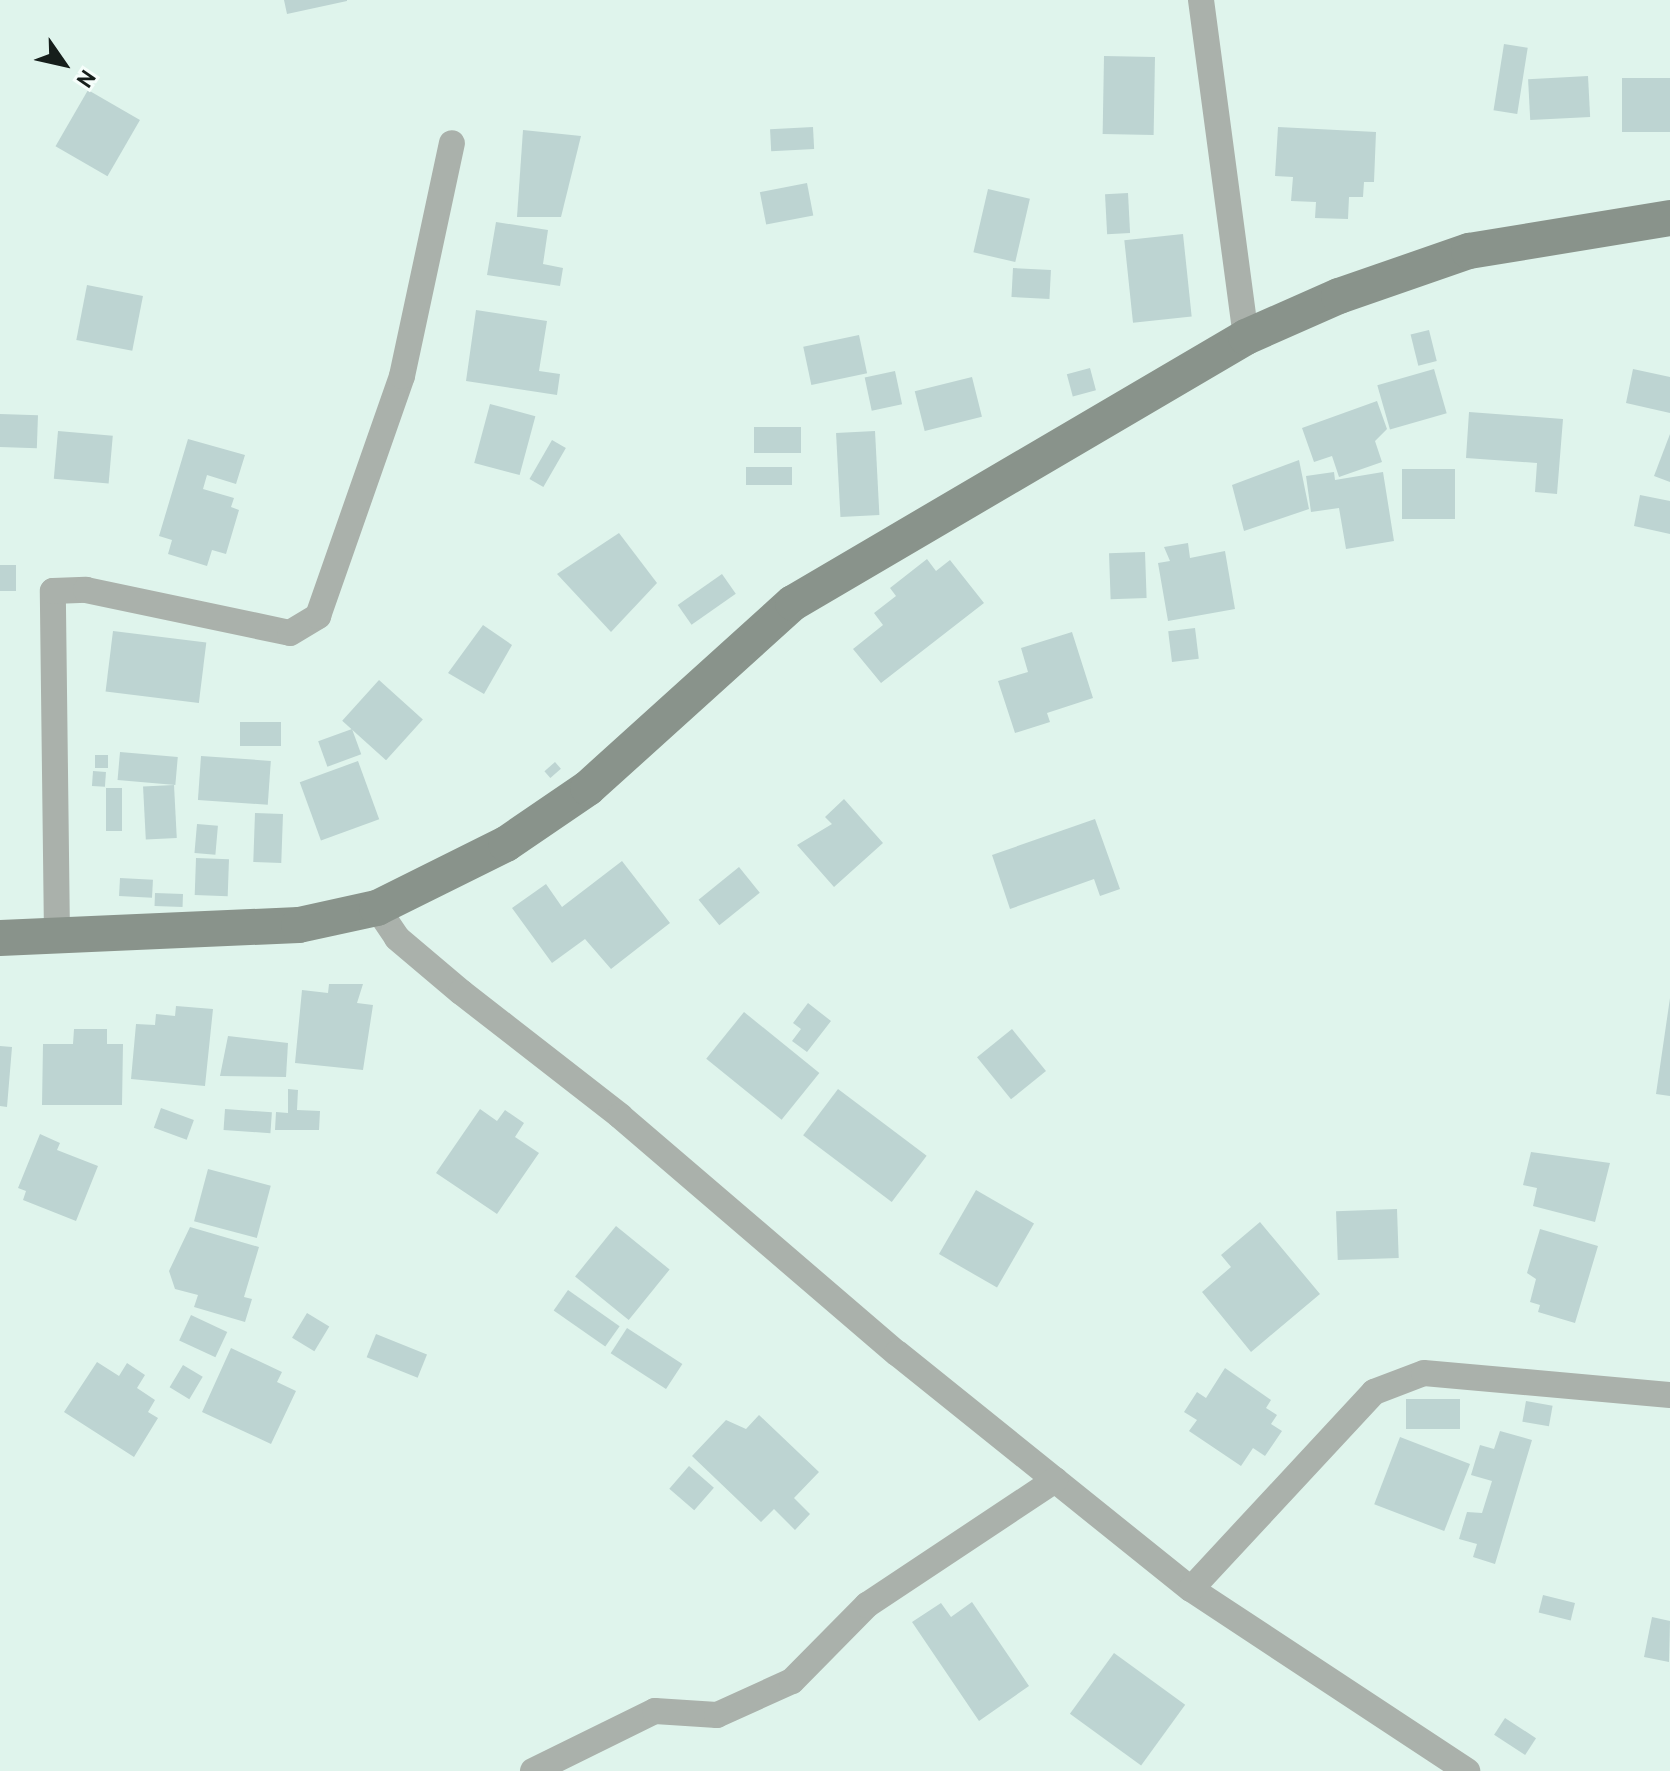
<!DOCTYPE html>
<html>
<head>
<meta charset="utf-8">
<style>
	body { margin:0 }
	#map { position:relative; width:1670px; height:1771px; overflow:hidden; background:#dff4ec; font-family:Overpass,sans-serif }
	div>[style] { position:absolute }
	.building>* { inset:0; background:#bdd4d2; transform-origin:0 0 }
	.street>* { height:26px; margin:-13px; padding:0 13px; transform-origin:13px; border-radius:13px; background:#aab1ab }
	.secondary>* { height:36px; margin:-18px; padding:0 18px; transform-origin:18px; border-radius:18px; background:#89938b }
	span { translate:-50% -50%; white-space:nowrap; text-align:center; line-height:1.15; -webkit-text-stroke:7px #f6fefb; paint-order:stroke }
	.north { position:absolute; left:24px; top:24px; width:80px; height:80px; -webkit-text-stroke:6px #f6fefb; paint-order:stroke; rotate:124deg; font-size:22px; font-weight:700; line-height:32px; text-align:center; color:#161e1b }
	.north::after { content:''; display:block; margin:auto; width:28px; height:36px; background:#161e1b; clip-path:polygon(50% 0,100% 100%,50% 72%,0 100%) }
</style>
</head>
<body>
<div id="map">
	<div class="building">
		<div style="clip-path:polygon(284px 0,347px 0,347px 1px,287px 14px)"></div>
		<div style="left:1504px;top:44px;width:24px;height:67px;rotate:9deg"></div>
		<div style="left:1104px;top:56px;width:51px;height:78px;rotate:1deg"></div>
		<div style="left:1588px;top:76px;width:41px;height:60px;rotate:87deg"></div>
		<div style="left:1670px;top:78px;width:54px;height:48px;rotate:90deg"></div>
		<div style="left:88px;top:90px;width:60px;height:65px;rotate:30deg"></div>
		<div style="left:813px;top:127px;width:22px;height:43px;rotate:87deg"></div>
		<div style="clip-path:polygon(1278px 127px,1376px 132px,1374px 182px,1364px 182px,1363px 197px,1349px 197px,1348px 219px,1315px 218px,1316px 202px,1291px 201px,1293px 177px,1275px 176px)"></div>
		<div style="clip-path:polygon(523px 130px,581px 136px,561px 217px,517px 217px)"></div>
		<div style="left:807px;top:183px;width:33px;height:48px;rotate:79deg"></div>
		<div style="left:988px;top:189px;width:43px;height:65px;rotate:13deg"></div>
		<div style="left:1128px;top:193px;width:40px;height:23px;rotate:87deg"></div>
		<div style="clip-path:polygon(496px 222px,548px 230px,543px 264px,563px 268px,560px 286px,487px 275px)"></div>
		<div style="left:1183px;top:234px;width:83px;height:59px;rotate:84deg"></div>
		<div style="left:1013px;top:268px;width:38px;height:29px;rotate:3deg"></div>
		<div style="left:87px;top:285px;width:57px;height:56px;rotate:11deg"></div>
		<div style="clip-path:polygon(476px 310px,547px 321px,539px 371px,560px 374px,557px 395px,466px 381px)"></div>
		<div style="left:1429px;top:330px;width:32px;height:19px;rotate:76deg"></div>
		<div style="left:859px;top:335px;width:39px;height:57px;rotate:78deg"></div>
		<div style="left:1090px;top:368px;width:23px;height:24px;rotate:75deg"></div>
		<div style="left:1434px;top:369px;width:46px;height:59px;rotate:74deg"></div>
		<div style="clip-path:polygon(1633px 369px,1670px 377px,1670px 413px,1626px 403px)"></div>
		<div style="left:895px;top:371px;width:34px;height:31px;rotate:78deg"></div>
		<div style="left:972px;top:377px;width:41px;height:59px;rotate:76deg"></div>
		<div style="clip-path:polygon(1377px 401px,1387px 429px,1375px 441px,1382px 462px,1339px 477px,1332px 456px,1314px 462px,1302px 428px)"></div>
		<div style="left:490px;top:404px;width:47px;height:61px;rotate:15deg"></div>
		<div style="clip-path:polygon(1469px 412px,1563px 419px,1557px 494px,1535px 492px,1537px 463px,1466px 458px)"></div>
		<div style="left:0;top:414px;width:38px;height:33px;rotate:2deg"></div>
		<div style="left:754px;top:427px;width:47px;height:26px"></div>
		<div style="left:58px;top:431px;width:55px;height:48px;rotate:5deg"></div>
		<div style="left:875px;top:431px;width:84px;height:39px;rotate:87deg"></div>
		<div style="clip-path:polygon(1670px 434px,1670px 482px,1654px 476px)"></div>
		<div style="clip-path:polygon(188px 439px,245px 455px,236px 484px,207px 475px,203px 489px,234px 498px,231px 507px,239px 510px,226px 554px,212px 550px,207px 566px,168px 554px,172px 540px,159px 536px)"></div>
		<div style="left:552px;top:440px;width:16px;height:45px;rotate:30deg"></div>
		<div style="clip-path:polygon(1299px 460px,1309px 509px,1244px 531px,1232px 485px)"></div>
		<div style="left:746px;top:467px;width:46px;height:18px"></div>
		<div style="left:1402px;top:469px;width:53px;height:50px"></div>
		<div style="clip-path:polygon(1334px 472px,1335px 480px,1383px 472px,1394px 541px,1346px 549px,1339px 508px,1311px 512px,1306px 476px)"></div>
		<div style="clip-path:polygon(1640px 495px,1670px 501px,1670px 534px,1634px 526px)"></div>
		<div style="clip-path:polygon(619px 533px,657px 583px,611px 632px,557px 574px)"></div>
		<div style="clip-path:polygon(1188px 543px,1190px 558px,1225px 551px,1235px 609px,1168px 621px,1158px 563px,1170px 561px,1164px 547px)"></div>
		<div style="left:1145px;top:552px;width:46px;height:36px;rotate:88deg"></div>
		<div style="clip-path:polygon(927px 559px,936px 571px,950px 560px,984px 603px,881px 683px,853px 649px,883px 625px,874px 613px,896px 596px,890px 588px)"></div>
		<div style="left:0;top:565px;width:16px;height:26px"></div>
		<div style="left:722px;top:574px;width:24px;height:54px;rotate:55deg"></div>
		<div style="clip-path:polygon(483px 625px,512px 645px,484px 694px,448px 673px)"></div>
		<div style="left:1195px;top:628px;width:31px;height:27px;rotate:83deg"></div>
		<div style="left:113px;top:631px;width:94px;height:61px;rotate:7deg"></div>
		<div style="clip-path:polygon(1072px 632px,1093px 698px,1047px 713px,1050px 722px,1015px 733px,998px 681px,1028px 672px,1021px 648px)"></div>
		<div style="left:379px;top:680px;width:59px;height:55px;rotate:42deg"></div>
		<div style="left:240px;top:722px;width:41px;height:24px"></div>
		<div style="left:352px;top:729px;width:27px;height:36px;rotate:70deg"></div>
		<div style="left:120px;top:752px;width:58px;height:28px;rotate:5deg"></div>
		<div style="left:95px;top:755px;width:13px;height:13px"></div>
		<div style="left:201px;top:756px;width:70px;height:44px;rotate:4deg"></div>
		<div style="left:358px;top:761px;width:62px;height:62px;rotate:70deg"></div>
		<div style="left:555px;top:762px;width:9px;height:14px;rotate:49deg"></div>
		<div style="left:93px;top:771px;width:13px;height:15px;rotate:4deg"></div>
		<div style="left:174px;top:785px;width:53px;height:31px;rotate:87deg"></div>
		<div style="left:106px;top:788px;width:16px;height:43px"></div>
		<div style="clip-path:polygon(844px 799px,883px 843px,834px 887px,797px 845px,832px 824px,825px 817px)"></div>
		<div style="left:255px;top:813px;width:28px;height:49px;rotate:2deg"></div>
		<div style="clip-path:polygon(1095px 819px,1120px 889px,1100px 896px,1094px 879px,1010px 909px,992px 855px)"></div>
		<div style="left:197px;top:824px;width:21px;height:29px;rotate:5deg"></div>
		<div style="left:196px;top:858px;width:33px;height:37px;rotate:2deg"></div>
		<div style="clip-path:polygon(622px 861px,670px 923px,611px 969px,585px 939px,552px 963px,512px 908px,546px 884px,562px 907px)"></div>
		<div style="left:739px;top:867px;width:33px;height:52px;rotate:51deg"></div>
		<div style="left:120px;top:878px;width:33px;height:18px;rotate:3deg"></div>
		<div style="left:155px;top:893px;width:28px;height:13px;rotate:2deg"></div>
		<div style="clip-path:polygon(329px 984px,363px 984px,357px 1003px,373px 1005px,363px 1070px,295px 1063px,302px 990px,328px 993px)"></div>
		<div style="clip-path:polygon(1670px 998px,1670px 1096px,1656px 1094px)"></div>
		<div style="clip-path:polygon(808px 1003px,831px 1021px,807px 1052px,792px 1041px,801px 1029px,793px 1023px)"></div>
		<div style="clip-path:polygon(176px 1006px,213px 1009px,205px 1086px,131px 1079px,136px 1024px,155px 1025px,156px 1014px,175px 1016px)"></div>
		<div style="left:744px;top:1012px;width:97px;height:60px;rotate:39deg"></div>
		<div style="clip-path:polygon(74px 1029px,107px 1029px,107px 1044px,123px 1044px,122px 1105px,42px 1105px,43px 1044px,73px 1044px)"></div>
		<div style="left:1012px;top:1029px;width:54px;height:45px;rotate:51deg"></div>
		<div style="clip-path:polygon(228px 1036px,288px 1043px,286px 1077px,220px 1076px)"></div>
		<div style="clip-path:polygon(0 1046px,12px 1047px,7px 1107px,0 1106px)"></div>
		<div style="clip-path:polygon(288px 1089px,298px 1090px,297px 1110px,320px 1111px,319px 1130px,275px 1130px,276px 1112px,288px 1113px)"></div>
		<div style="left:838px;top:1089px;width:111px;height:58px;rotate:37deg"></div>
		<div style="left:161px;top:1108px;width:35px;height:21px;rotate:20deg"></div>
		<div style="left:225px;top:1109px;width:47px;height:21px;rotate:4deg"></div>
		<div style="clip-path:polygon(480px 1109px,497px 1121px,505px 1110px,524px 1123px,515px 1137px,539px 1153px,497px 1214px,436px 1173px)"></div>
		<div style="clip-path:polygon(40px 1134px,60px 1143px,57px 1150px,98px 1166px,76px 1221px,23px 1200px,26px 1191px,18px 1188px)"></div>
		<div style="clip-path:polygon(1531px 1152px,1610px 1163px,1595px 1222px,1533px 1206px,1537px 1188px,1523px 1185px)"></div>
		<div style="left:208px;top:1169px;width:65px;height:54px;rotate:15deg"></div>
		<div style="left:976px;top:1190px;width:67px;height:74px;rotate:30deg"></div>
		<div style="left:1397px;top:1209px;width:49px;height:61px;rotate:88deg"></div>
		<div style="clip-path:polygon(1260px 1222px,1320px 1294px,1251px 1352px,1202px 1292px,1231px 1267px,1221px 1255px)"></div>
		<div style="left:616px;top:1226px;width:69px;height:65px;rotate:39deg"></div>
		<div style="clip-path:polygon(190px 1227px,259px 1247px,244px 1297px,252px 1299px,245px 1322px,194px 1307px,198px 1295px,175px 1289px,169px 1271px)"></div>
		<div style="clip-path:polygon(1540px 1229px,1598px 1246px,1575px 1323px,1538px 1312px,1540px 1305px,1530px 1302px,1536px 1279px,1527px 1273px)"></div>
		<div style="left:568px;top:1290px;width:63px;height:25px;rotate:35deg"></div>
		<div style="left:307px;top:1313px;width:26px;height:29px;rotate:31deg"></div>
		<div style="left:191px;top:1315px;width:40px;height:28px;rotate:25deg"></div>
		<div style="left:627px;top:1328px;width:66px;height:30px;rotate:33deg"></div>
		<div style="left:376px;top:1334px;width:55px;height:25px;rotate:22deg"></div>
		<div style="clip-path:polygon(231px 1348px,282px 1372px,277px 1382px,296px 1391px,271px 1444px,202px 1412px)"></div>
		<div style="clip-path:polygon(97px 1362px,119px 1376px,127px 1363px,145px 1375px,137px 1388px,155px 1400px,148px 1412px,158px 1418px,134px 1457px,64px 1412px)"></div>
		<div style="left:183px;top:1365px;width:23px;height:26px;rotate:31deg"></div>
		<div style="clip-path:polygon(1225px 1368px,1271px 1400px,1266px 1408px,1277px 1415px,1271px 1424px,1282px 1431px,1265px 1456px,1253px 1448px,1241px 1466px,1189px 1431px,1197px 1420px,1184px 1412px,1197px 1392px,1206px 1398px)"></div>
		<div style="left:1406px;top:1399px;width:54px;height:30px"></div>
		<div style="left:1526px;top:1401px;width:27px;height:21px;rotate:10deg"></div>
		<div style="clip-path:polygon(759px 1415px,819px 1472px,794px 1498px,810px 1514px,795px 1530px,774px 1509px,761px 1522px,692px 1456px,726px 1420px,746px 1429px)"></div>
		<div style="clip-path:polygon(1500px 1431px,1532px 1440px,1495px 1564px,1473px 1557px,1477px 1544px,1459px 1539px,1467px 1512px,1482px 1513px,1492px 1481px,1471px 1475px,1480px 1445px,1494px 1449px)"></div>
		<div style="left:1400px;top:1437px;width:75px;height:72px;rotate:21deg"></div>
		<div style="left:689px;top:1466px;width:33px;height:30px;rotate:41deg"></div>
		<div style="left:1543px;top:1595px;width:33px;height:18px;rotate:14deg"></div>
		<div style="clip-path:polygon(972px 1602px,1029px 1686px,979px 1721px,912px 1622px,941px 1603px,951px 1617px)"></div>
		<div style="clip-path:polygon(1652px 1617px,1670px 1621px,1669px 1662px,1644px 1657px)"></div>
		<div style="left:1114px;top:1653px;width:88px;height:75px;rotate:36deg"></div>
		<div style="left:1505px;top:1718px;width:37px;height:20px;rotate:33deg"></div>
	</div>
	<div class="street">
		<div style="left:1201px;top:0;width:340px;rotate:82.4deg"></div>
		<div style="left:377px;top:908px;width:36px;rotate:56deg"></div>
		<div style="left:397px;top:938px;width:84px;rotate:40.2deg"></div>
		<div style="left:461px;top:992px;width:202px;rotate:37.9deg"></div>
		<div style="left:620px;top:1116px;width:365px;rotate:40.6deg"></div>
		<div style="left:897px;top:1353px;width:377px;rotate:38.8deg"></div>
		<div style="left:1191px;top:1589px;width:331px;rotate:33.4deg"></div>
		<div style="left:57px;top:936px;width:345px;rotate:-90.7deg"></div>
		<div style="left:53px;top:591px;width:33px;rotate:-2deg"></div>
		<div style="left:86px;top:590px;width:208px;rotate:11.9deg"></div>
		<div style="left:290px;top:633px;width:33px;rotate:-31deg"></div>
		<div style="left:318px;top:616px;width:254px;rotate:-70.7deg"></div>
		<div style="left:402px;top:376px;width:238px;rotate:-77.9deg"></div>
		<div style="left:1191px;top:1589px;width:269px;rotate:-47.1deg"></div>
		<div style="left:1374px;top:1392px;width:53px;rotate:-20.8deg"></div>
		<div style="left:1424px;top:1373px;width:247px;rotate:5.1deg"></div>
		<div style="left:533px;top:1771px;width:136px;rotate:-26.2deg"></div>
		<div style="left:655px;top:1711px;width:62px;rotate:3.7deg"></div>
		<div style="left:717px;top:1715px;width:82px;rotate:-24.4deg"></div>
		<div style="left:792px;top:1681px;width:107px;rotate:-45.4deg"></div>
		<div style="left:867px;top:1605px;width:226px;rotate:-33.6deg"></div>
	</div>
	<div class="secondary">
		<div style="left:0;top:938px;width:299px;rotate:-2.5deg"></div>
		<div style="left:299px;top:925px;width:80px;rotate:-12.3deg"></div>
		<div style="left:377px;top:908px;width:144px;rotate:-26.4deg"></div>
		<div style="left:506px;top:844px;width:99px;rotate:-34.3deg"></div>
		<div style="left:588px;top:788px;width:276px;rotate:-42.1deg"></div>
		<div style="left:793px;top:603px;width:525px;rotate:-30.42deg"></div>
		<div style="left:1246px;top:337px;width:102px;rotate:-23.8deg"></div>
		<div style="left:1339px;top:296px;width:138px;rotate:-19.1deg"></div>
		<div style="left:1469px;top:251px;width:204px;rotate:-9.3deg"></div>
	</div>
	<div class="north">N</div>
</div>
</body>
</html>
